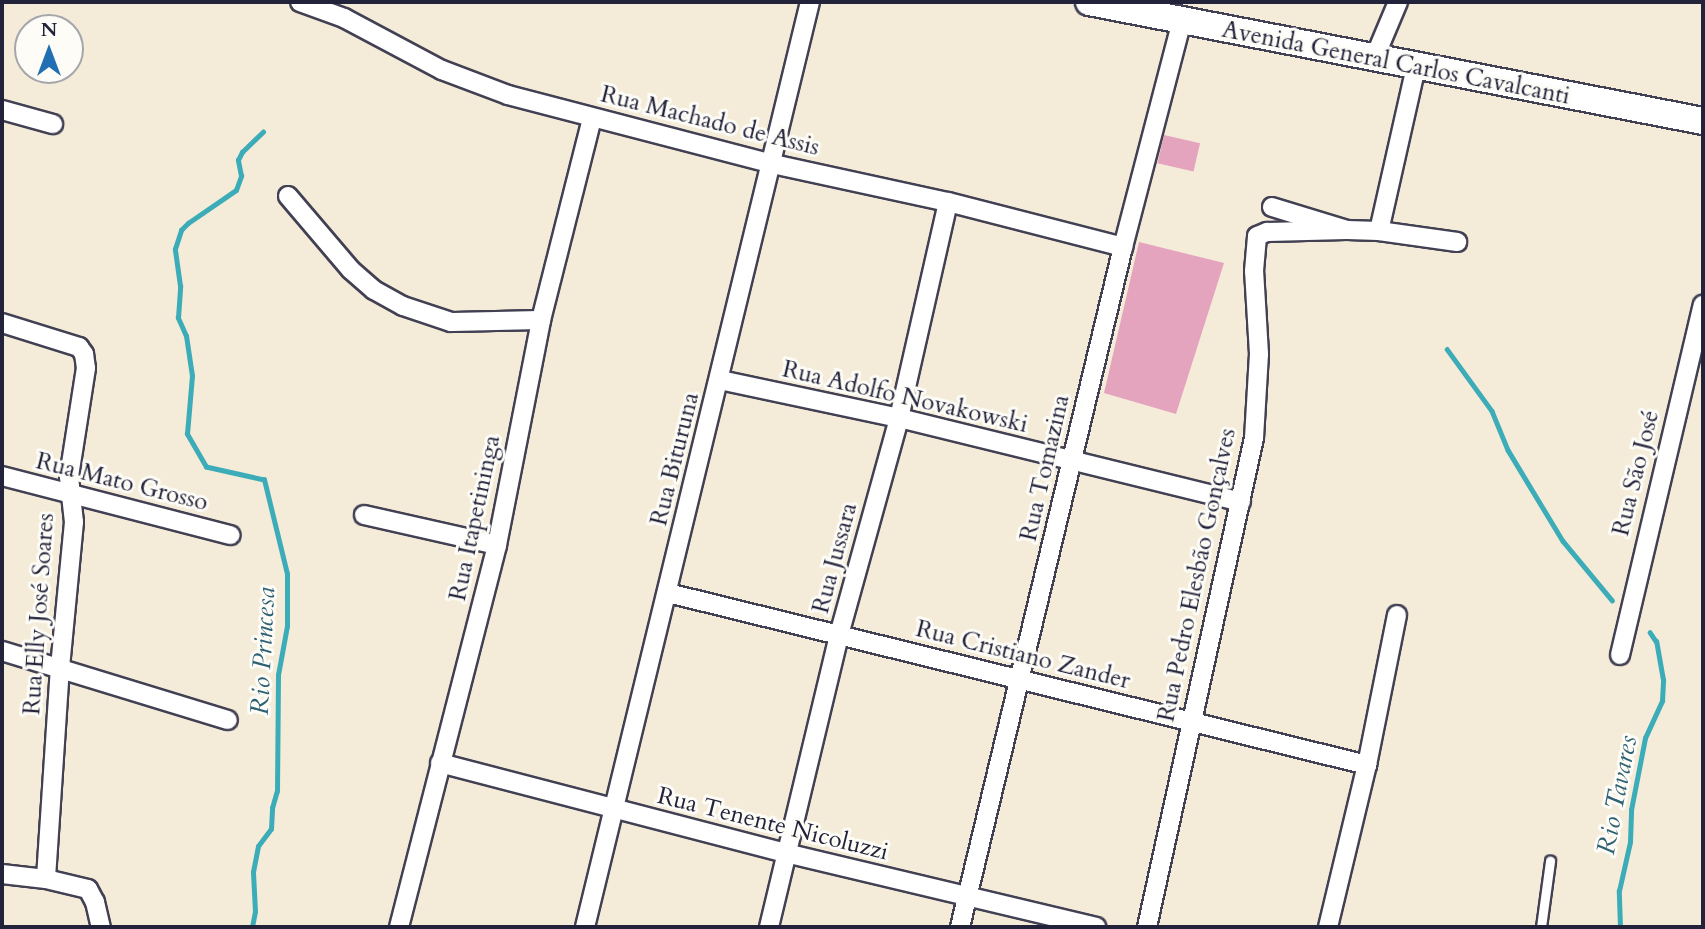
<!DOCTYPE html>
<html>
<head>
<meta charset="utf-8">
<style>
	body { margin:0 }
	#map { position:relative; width:1705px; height:929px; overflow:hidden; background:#f4ecd8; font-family:Cardo,serif }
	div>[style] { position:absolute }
	.stream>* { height:4.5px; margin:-2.25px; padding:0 2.25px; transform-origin:2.25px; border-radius:2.25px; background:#3cacb9 }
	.building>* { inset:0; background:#e4a4be; transform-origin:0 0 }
	.roads { filter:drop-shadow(2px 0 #424053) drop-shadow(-2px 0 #424053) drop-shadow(0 2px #424053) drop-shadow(0 -2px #424053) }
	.service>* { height:9px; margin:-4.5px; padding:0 4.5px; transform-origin:4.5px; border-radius:4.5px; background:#fff }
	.minor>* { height:18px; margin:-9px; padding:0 9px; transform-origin:9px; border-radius:9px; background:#fff }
	.secondary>* { height:26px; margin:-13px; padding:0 13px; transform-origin:13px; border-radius:13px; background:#fff }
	span { translate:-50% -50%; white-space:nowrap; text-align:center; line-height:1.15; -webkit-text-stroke:6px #fdfcf7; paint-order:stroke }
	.street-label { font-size:24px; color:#22223b }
	.water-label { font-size:26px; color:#2e6074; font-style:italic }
	.frame { position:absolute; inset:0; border:4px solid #22223b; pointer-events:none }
	.north { position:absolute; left:14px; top:14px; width:70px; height:70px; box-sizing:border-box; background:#fdfcf7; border:2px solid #a5a5ac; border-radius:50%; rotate:0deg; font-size:19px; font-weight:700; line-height:28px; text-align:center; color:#22223b }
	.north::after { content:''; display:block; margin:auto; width:24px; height:32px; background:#1f6fb2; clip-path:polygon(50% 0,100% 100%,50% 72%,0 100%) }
</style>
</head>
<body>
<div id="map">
	<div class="stream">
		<div style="left:1447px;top:349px;width:77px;rotate:54deg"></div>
		<div style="left:1492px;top:411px;width:42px;rotate:67.7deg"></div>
		<div style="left:1508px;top:450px;width:106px;rotate:58.9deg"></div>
		<div style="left:1563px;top:541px;width:77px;rotate:50.3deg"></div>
		<div style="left:252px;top:927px;width:15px;rotate:-79deg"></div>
		<div style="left:255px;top:912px;width:40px;rotate:-92.9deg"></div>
		<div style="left:253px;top:872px;width:26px;rotate:-79deg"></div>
		<div style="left:258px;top:846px;width:21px;rotate:-53deg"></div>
		<div style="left:271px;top:829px;width:21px;rotate:-87deg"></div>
		<div style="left:272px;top:808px;width:18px;rotate:-74deg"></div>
		<div style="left:277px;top:791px;width:116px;rotate:-89.5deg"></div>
		<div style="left:278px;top:675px;width:50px;rotate:-79.6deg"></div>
		<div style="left:287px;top:626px;width:52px;rotate:-90deg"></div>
		<div style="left:287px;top:574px;width:97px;rotate:-103.7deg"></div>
		<div style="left:264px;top:480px;width:59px;rotate:-167.4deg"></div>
		<div style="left:206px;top:467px;width:38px;rotate:-120deg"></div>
		<div style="left:187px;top:434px;width:58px;rotate:-85.1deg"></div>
		<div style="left:192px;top:376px;width:40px;rotate:-98.5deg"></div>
		<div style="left:186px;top:336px;width:20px;rotate:-114deg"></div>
		<div style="left:178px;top:318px;width:32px;rotate:-86deg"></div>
		<div style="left:180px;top:286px;width:37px;rotate:-98deg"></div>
		<div style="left:175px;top:249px;width:20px;rotate:-72deg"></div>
		<div style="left:181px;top:230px;width:10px;rotate:-45deg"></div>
		<div style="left:188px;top:223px;width:58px;rotate:-34.5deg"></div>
		<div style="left:236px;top:190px;width:15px;rotate:-70deg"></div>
		<div style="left:241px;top:176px;width:16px;rotate:-101deg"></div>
		<div style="left:238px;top:160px;width:9px;rotate:-63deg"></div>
		<div style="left:242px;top:152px;width:29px;rotate:-44deg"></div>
		<div style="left:1620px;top:927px;width:36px;rotate:-92deg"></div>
		<div style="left:1619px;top:891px;width:50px;rotate:-77.3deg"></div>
		<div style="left:1630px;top:842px;width:32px;rotate:-88deg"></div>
		<div style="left:1631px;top:810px;width:73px;rotate:-79deg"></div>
		<div style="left:1645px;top:738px;width:41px;rotate:-65.3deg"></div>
		<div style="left:1662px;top:701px;width:21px;rotate:-87deg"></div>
		<div style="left:1663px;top:680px;width:39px;rotate:-100deg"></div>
		<div style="left:1656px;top:642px;width:11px;rotate:-124deg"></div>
	</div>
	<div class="building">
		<div style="left:1164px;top:135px;width:37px;height:29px;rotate:13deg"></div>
		<div style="clip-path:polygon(1139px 242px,1224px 263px,1176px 414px,1104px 393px)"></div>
	</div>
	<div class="roads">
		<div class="service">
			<div style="left:1541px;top:927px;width:67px;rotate:-82.2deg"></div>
		</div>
		<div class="minor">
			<div style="left:300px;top:2px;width:47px;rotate:20deg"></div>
			<div style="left:344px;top:18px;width:111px;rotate:28deg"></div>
			<div style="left:442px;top:70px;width:71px;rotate:20.7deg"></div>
			<div style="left:508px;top:95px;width:274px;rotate:14.6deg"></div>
			<div style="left:773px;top:164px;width:179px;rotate:12.3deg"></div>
			<div style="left:948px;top:202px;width:181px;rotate:14.4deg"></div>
			<div style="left:1374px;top:59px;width:62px;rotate:-67.2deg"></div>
			<div style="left:2px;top:110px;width:53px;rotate:15.4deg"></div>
			<div style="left:288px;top:196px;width:97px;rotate:49.6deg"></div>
			<div style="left:351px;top:270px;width:30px;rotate:41deg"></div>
			<div style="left:374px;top:290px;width:33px;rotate:29deg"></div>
			<div style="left:403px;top:306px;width:51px;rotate:18.4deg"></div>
			<div style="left:451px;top:322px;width:90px;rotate:-1.3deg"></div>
			<div style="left:1272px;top:207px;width:78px;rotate:17deg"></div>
			<div style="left:1347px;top:230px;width:32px;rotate:2deg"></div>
			<div style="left:1379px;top:231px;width:79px;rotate:8deg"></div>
			<div style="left:1379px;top:231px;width:168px;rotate:-77.3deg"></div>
			<div style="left:2px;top:323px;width:81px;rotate:17.3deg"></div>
			<div style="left:79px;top:347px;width:9px;rotate:54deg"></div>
			<div style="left:84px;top:354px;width:14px;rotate:82deg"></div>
			<div style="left:86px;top:368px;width:110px;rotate:98.9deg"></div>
			<div style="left:69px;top:477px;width:45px;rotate:83.7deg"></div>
			<div style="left:74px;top:522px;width:146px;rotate:95.5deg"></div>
			<div style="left:60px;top:667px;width:212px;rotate:93.8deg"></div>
			<div style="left:720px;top:380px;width:183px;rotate:12deg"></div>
			<div style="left:899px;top:418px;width:352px;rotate:13.8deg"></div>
			<div style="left:2px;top:476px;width:236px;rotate:14.5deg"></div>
			<div style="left:364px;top:515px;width:136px;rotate:12.7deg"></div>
			<div style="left:668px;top:593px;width:720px;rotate:13.82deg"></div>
			<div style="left:2px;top:651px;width:236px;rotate:17deg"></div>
			<div style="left:1620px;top:655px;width:360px;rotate:-76.7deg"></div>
			<div style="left:440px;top:763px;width:358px;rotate:14.6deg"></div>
			<div style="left:786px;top:853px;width:319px;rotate:13.4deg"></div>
			<div style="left:2px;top:874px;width:44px;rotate:6.5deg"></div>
			<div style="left:46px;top:879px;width:43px;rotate:13.4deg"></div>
			<div style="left:88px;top:889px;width:15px;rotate:62deg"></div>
			<div style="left:95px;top:902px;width:26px;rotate:77deg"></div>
			<div style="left:399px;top:927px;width:394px;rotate:-75.6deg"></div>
			<div style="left:497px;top:545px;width:229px;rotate:-78.9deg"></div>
			<div style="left:541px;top:320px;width:208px;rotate:-75.8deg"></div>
			<div style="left:585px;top:927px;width:952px;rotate:-76.33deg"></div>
			<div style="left:769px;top:927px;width:300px;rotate:-76.5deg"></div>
			<div style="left:839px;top:635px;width:225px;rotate:-74.5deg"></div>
			<div style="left:899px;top:418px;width:221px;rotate:-77.2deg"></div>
			<div style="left:960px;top:927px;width:699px;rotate:-76.52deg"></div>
			<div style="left:1123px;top:247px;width:234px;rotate:-75.4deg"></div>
			<div style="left:1147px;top:927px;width:501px;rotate:-77.66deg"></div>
			<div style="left:1254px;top:438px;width:84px;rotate:-86.6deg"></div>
			<div style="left:1259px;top:354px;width:83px;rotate:-93.4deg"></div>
			<div style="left:1254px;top:271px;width:35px;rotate:-85deg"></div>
			<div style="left:1257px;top:236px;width:11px;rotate:-22deg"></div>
			<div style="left:1267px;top:232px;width:80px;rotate:-1.4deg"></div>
			<div style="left:1328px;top:927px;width:167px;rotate:-76.5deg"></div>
			<div style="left:1367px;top:765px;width:153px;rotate:-78.7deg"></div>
		</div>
		<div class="secondary">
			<div style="left:1089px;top:2px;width:625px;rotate:10.97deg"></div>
		</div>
	</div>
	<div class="street-label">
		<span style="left:1396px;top:63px;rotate:11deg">Avenida General Carlos Cavalcanti</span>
		<span style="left:710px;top:121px;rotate:14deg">Rua Machado de Assis</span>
		<span style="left:905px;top:397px;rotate:13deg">Rua Adolfo Novakowski</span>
		<span style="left:675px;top:459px;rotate:-76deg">Rua Bituruna</span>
		<span style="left:1045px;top:468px;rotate:-77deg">Rua Tomazina</span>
		<span style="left:1636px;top:473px;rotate:-76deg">Rua São José</span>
		<span style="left:122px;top:482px;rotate:14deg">Rua Mato Grosso</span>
		<span style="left:475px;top:518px;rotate:-78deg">Rua Itapetininga</span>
		<span style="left:835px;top:558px;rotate:-75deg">Rua Jussara</span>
		<span style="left:1197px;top:575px;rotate:-78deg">Rua Pedro Elesbão Gonçalves</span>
		<span style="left:39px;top:614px;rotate:-86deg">Rua Elly José Soares</span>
		<span style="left:1023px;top:655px;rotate:14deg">Rua Cristiano Zander</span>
		<span style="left:773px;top:824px;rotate:14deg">Rua Tenente Nicoluzzi</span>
	</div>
	<div class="water-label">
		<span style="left:263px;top:651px;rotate:-87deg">Rio Princesa</span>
		<span style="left:1617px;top:795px;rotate:-79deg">Rio Tavares</span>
	</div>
	<div class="frame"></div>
	<div class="north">N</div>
</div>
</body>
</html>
